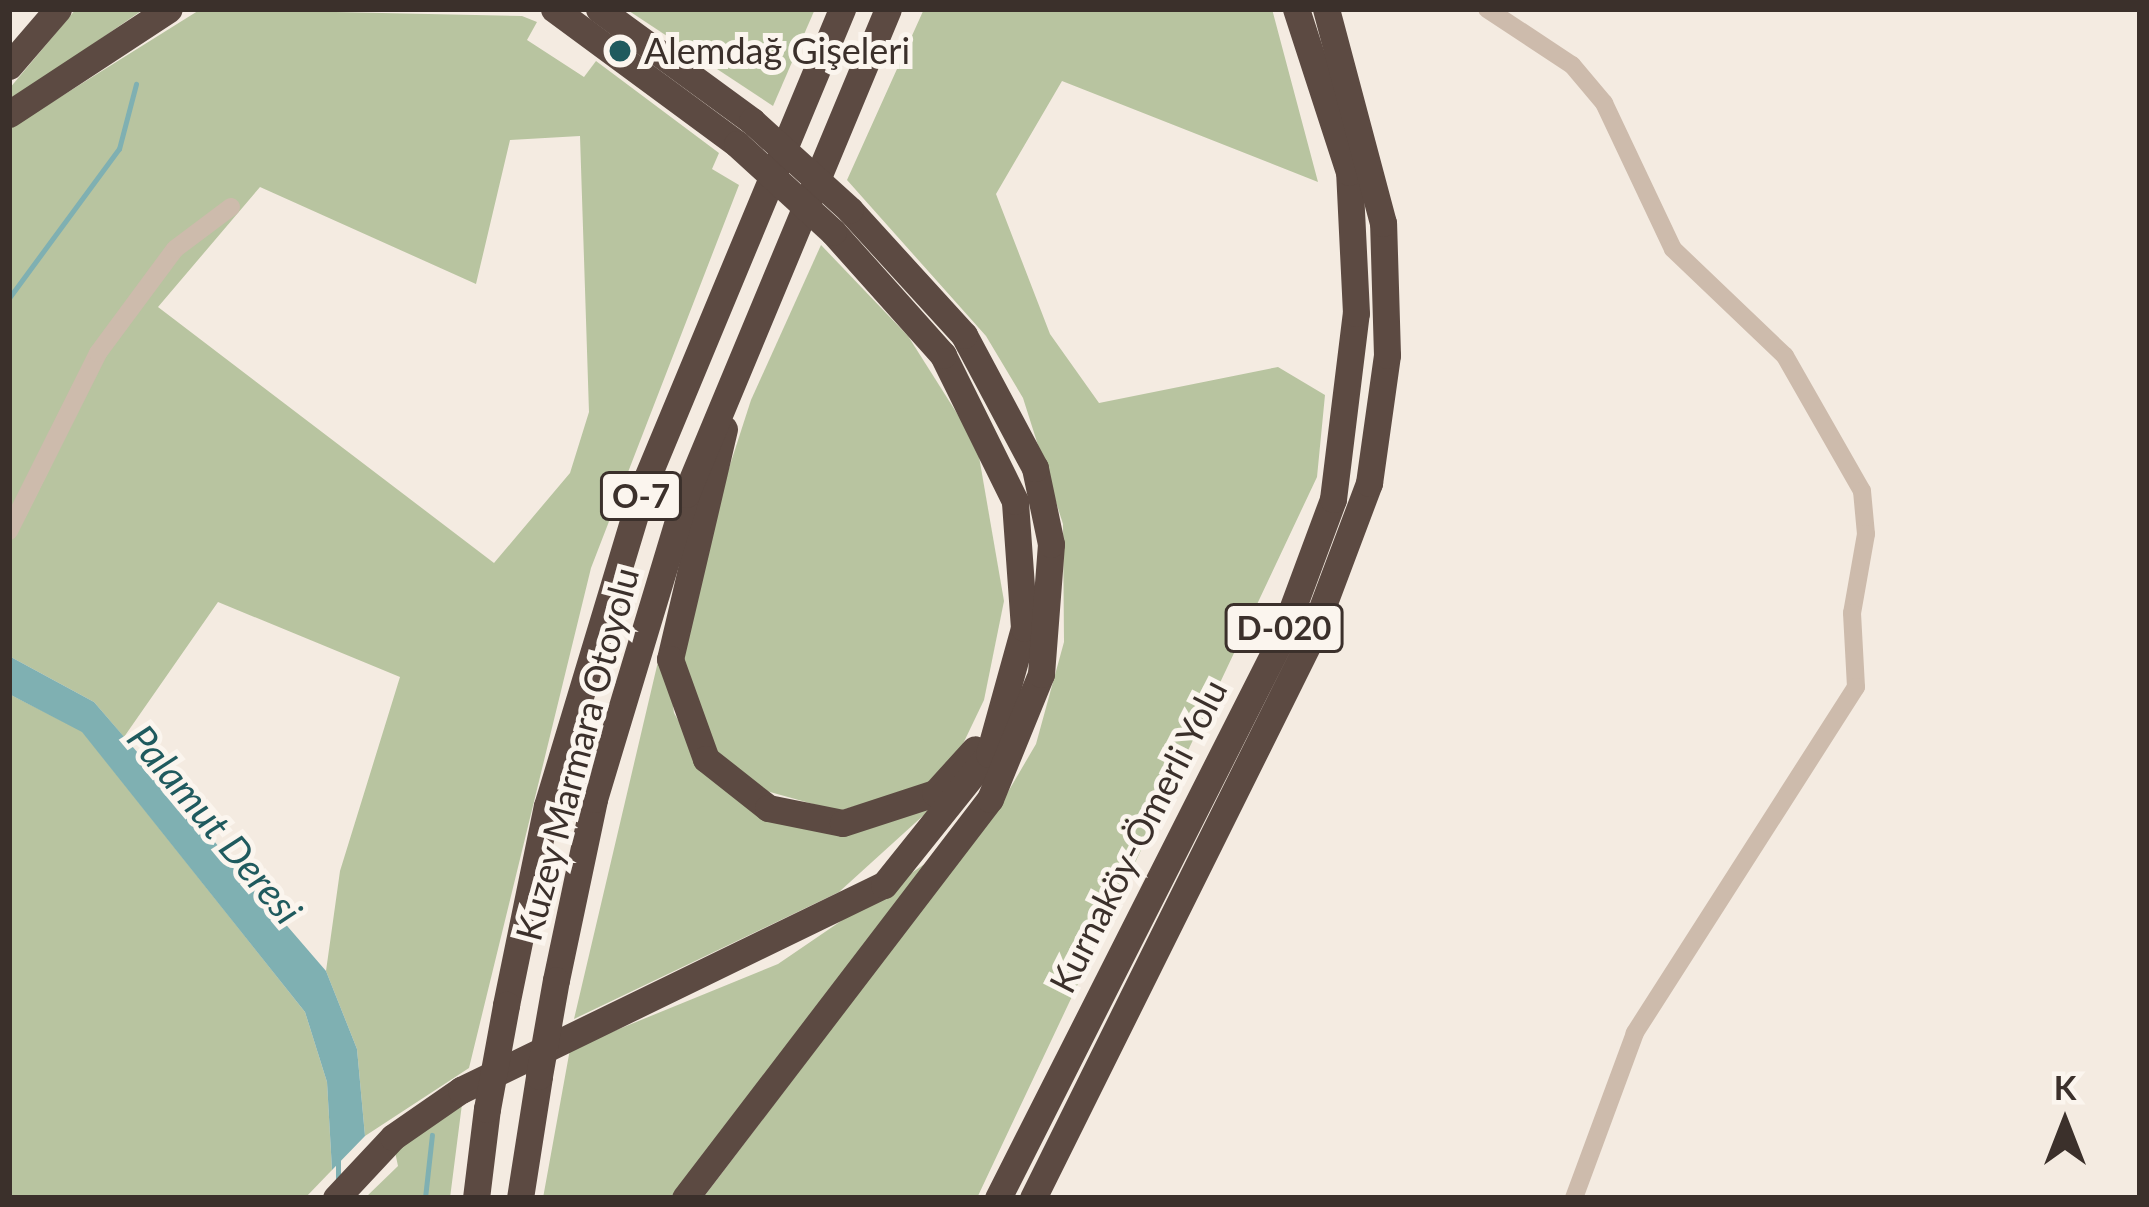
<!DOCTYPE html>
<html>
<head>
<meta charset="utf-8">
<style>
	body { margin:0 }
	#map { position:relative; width:2149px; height:1207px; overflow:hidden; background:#f4ebe1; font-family:Lato,sans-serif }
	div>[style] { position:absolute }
	.green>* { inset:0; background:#b8c4a0 }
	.water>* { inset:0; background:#7fb0b2 }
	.stream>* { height:4.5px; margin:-2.25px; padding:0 2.25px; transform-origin:2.25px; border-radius:2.25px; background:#7fb0b2 }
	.minor>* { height:18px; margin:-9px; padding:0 9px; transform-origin:9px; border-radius:9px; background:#cdbbac }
	.highway>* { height:27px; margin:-13.5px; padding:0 13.5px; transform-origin:13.5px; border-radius:13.5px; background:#5c4a42 }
	.highway-bridge>* { height:27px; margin:-13.5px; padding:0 13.5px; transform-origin:13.5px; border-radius:13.5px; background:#5c4a42 }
	.dots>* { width:33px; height:33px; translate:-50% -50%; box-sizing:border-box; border:6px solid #fbf5ee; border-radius:50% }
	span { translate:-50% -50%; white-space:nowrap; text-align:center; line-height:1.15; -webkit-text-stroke:10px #fbf5ee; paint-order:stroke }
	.shield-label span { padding:3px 9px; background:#fbf5ee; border:3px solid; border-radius:9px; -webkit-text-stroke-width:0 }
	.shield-label { font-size:33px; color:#3b302b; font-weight:700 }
	.poi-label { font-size:36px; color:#3b302b }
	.left { translate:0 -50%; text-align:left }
	.street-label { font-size:36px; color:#3b302b }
	.water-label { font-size:39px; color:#1f5a5e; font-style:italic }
	.frame { position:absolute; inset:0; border:12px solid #3b302b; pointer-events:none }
	.north { position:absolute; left:2005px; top:1063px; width:120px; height:120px; -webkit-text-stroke:9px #fbf5ee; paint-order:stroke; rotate:0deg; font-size:33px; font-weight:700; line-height:48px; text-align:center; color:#3b302b }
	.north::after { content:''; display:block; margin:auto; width:42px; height:54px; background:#3b302b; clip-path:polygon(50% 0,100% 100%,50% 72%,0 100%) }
</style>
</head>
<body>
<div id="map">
	<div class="green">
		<div style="clip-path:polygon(76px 9px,144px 9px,9px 102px,9px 89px)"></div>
		<div style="clip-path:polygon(evenodd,201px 9px,522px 16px,537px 22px,527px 40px,584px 77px,596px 61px,719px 153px,712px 169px,739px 185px,591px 568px,469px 1068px,365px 1136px,357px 1049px,326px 971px,340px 871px,400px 677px,218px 602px,124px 737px,94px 702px,9px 656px,9px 129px,201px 9px,580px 136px,589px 412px,570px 473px,494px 563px,158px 307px,260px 187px,476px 284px,510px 140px,580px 136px)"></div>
		<div style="clip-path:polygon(626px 9px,815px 9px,773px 106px)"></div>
		<div style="clip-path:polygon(924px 9px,1272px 9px,1318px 182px,1062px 81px,996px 194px,1050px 334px,1099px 403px,1278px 367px,1325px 395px,1317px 477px,977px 1198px,703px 1198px,998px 809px,1036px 744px,1064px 642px,1063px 524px,1023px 398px,986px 336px,847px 180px)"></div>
		<div style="clip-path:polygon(821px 245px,908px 336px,977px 445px,1004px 601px,984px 700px,961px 748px,923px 787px,838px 811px,759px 789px,714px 750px,682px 662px,689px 592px,751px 400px)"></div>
		<div style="clip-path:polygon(664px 636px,674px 713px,709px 774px,849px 831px,947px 794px,839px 892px,574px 1019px)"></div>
		<div style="clip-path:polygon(9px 694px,82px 731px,305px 1012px,327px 1082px,332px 1170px,305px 1198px,9px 1198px)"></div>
		<div style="clip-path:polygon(929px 861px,670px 1198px,543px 1198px,570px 1049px,778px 964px)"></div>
		<div style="clip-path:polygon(462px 1104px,450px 1198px,365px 1198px,398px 1166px,395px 1152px)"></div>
	</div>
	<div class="water">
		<div style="clip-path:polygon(9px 656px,94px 702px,326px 971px,357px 1049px,365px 1136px,332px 1170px,327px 1082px,305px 1012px,82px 732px,9px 694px)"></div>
	</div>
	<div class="stream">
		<div style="left:9px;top:298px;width:185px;rotate:-53.6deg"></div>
		<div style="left:119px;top:149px;width:67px;rotate:-75.3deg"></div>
		<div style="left:338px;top:1182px;width:25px;rotate:-90deg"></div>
		<div style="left:425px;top:1198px;width:63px;rotate:-83.7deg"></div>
	</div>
	<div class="minor">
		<div style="left:1487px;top:9px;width:102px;rotate:33.4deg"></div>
		<div style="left:1572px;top:65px;width:50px;rotate:49.9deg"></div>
		<div style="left:1604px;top:103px;width:161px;rotate:64.7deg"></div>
		<div style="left:1673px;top:249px;width:155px;rotate:43.7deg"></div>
		<div style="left:1785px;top:356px;width:155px;rotate:60.3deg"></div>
		<div style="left:1862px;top:491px;width:43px;rotate:84.7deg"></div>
		<div style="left:1866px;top:534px;width:80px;rotate:100deg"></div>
		<div style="left:1852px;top:613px;width:74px;rotate:86.9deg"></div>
		<div style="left:1856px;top:687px;width:411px;rotate:122.6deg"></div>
		<div style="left:1635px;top:1033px;width:176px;rotate:110.3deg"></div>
		<div style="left:9px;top:531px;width:199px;rotate:-63.4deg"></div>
		<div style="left:98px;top:353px;width:129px;rotate:-53.5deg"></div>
		<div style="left:175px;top:249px;width:70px;rotate:-36.9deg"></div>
	</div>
	<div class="highway">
		<div style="left:554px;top:9px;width:227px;rotate:36.4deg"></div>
		<div style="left:599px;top:9px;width:190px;rotate:36.2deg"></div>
		<div style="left:9px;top:66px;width:75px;rotate:-49.3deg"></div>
		<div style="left:9px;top:114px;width:191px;rotate:-33.3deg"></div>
		<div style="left:724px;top:429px;width:236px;rotate:103.2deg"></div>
		<div style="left:670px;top:659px;width:106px;rotate:70.2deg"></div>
		<div style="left:706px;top:759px;width:79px;rotate:38.3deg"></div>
		<div style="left:768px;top:808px;width:76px;rotate:11.3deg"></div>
		<div style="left:843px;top:823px;width:97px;rotate:-18.1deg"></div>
		<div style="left:935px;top:793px;width:59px;rotate:-47.7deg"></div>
		<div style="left:556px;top:980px;width:185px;rotate:-78.1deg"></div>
		<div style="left:594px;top:799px;width:319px;rotate:-73.2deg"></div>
		<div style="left:686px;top:494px;width:525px;rotate:-67.39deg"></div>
		<div style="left:506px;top:1005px;width:203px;rotate:-78.4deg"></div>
		<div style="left:547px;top:806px;width:335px;rotate:-73.2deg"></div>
		<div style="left:644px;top:485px;width:516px;rotate:-67.41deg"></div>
		<div style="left:336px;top:1198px;width:83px;rotate:-46.9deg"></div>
		<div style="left:393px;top:1137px;width:83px;rotate:-34.7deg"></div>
		<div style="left:461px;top:1090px;width:470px;rotate:-25.9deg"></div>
		<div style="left:884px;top:885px;width:168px;rotate:-51.3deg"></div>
		<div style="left:989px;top:754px;width:131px;rotate:-74.5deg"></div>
		<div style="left:1024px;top:628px;width:127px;rotate:-94.1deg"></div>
		<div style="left:1015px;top:501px;width:163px;rotate:-116.3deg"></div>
		<div style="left:943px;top:355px;width:165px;rotate:-131.8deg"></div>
		<div style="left:476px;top:1198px;width:90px;rotate:-83deg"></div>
		<div style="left:520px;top:1198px;width:123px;rotate:-81.1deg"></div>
		<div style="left:685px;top:1198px;width:502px;rotate:-52.61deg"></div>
		<div style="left:990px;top:799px;width:135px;rotate:-67.8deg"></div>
		<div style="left:1041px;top:674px;width:130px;rotate:-85.6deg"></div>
		<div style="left:1051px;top:544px;width:78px;rotate:-101.9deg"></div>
		<div style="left:1035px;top:468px;width:151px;rotate:-118.1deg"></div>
		<div style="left:964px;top:335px;width:169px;rotate:-132.4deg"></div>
		<div style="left:998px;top:1198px;width:627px;rotate:-63.15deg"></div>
		<div style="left:1281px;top:639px;width:149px;rotate:-69.6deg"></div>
		<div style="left:1333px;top:499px;width:187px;rotate:-83deg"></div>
		<div style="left:1356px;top:313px;width:141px;rotate:-92.8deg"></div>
		<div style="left:1349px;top:172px;width:171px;rotate:-108deg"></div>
		<div style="left:1033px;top:1198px;width:623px;rotate:-63.6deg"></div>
		<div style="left:1310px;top:640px;width:168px;rotate:-69.4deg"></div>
		<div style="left:1369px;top:483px;width:129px;rotate:-82deg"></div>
		<div style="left:1387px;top:355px;width:132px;rotate:-91.7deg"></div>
		<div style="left:1383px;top:223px;width:221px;rotate:-104.9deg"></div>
	</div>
	<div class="highway-bridge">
		<div style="left:752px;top:121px;width:132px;rotate:42.2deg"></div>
		<div style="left:737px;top:144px;width:130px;rotate:42.5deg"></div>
		<div style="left:539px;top:1076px;width:97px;rotate:-80deg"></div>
		<div style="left:487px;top:1109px;width:106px;rotate:-79.6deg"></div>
	</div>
	<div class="dots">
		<div style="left:620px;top:51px;background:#1f5a5e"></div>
	</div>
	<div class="shield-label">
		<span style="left:641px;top:496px">O-7</span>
		<span style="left:1284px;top:628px">D-020</span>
	</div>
	<div class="poi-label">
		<span class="left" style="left:644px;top:51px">Alemdağ Gişeleri</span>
	</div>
	<div class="street-label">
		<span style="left:577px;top:754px;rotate:-75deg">Kuzey Marmara Otoyolu</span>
		<span style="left:1138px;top:836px;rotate:-63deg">Kurnaköy-Ömerli Yolu</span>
	</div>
	<div class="water-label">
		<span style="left:215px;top:824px;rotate:50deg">Palamut Deresi</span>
	</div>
	<div class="frame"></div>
	<div class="north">K</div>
</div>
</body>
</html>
